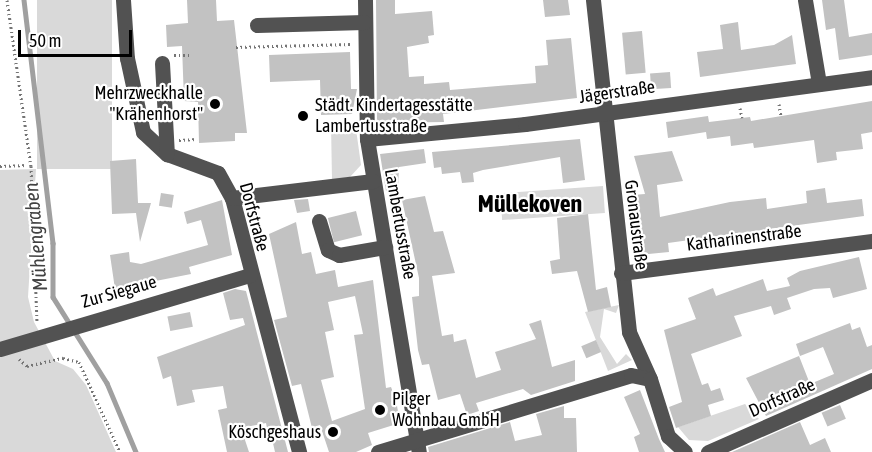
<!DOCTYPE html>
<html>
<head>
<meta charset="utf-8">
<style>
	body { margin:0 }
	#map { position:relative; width:872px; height:452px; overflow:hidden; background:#fff; font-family:"Asap Condensed",sans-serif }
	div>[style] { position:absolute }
	.green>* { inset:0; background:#d9d9d9; transform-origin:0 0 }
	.stream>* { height:4.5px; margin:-2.25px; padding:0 2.25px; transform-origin:2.25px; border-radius:2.25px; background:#a0a0a0 }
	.building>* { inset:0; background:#c2c2c2; transform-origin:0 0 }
	.path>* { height:3px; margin-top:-1.5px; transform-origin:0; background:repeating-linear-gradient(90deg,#747474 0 1.5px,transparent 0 4.5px) }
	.minor>* { height:15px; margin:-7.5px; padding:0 7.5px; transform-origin:7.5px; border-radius:7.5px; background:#525252 }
	.dots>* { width:16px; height:16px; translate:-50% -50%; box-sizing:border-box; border:3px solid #fff; border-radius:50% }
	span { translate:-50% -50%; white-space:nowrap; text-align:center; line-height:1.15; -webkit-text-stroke:4.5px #fff; paint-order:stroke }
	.street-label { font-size:18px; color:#000 }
	.poi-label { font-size:18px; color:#000 }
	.right { translate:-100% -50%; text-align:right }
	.left { translate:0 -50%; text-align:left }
	.water-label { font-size:20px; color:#414141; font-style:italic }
	.district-label { font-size:24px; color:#000; font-weight:700 }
	.scale { position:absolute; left:18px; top:30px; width:114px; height:27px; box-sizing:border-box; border:3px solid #000; border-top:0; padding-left:8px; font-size:18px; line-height:21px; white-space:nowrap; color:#000; -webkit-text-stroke:4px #fff; paint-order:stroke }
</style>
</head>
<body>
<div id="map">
	<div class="green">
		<div style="left:37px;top:0;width:75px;height:169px"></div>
		<div style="clip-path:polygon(355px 122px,361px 165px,350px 177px,332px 180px,331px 124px)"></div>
		<div style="clip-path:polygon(36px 169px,28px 297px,34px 322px,55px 361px,73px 369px,86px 385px,116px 452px,0 452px,0 170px)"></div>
		<div style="left:603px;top:186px;width:27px;height:103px;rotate:86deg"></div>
		<div style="clip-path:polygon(619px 305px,616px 313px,604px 309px,600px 337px,617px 364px,626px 354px,632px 360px,608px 371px,585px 312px)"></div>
		<div style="clip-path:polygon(745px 404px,759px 419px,708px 441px,689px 440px,678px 427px)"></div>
	</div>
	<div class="stream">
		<div style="left:24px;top:0;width:245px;rotate:83.2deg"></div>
		<div style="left:53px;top:243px;width:54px;rotate:90deg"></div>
		<div style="left:53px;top:297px;width:102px;rotate:57.9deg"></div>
		<div style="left:107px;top:383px;width:75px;rotate:67.2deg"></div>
	</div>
	<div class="building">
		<div style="clip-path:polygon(187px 0,216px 0,217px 21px,234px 20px,247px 133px,235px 133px,235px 141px,199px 143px,198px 102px,184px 101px,182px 46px,167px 47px,166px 25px,188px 23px)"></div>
		<div style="clip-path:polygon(376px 0,395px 0,395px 14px,432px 11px,434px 35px,428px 36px,429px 43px,407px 47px,409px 77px,424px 76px,424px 84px,449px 82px,450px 90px,536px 83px,535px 66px,548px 65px,546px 40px,571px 38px,577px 98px,443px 114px,444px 122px,377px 123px)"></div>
		<div style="clip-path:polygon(543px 0,568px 0,570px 15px,545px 17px)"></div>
		<div style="clip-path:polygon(822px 0,844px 0,849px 37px,872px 33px,872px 55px,839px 60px,835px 28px,826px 30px)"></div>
		<div style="clip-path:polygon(738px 22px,741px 50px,774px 45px,792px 35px,796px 64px,700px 77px,697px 52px,723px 49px,720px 25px)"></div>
		<div style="left:642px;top:31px;width:42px;height:20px;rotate:85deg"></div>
		<div style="clip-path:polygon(350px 52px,351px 89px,357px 89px,352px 114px,321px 115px,320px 80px,270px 82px,269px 55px)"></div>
		<div style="left:670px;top:72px;width:16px;height:20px;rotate:86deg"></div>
		<div style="clip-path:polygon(872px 101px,872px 132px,861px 134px,863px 149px,836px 152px,837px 160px,817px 163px,814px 140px,754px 148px,753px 143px,731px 146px,730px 136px,707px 139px,706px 132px,668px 138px,666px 122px,708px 116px,709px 122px,750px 117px,751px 121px)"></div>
		<div style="clip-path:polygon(580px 139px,585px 180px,563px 183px,560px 157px,483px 170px,473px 173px,474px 182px,462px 183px,460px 172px,442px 174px,441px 167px,434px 168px,432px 152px)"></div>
		<div style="clip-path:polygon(424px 149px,426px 163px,399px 167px,398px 190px,386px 191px,380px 154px)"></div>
		<div style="clip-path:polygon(672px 151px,683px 181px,657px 185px,660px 217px,730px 202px,766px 198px,767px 209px,807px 203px,806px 191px,825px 188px,827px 203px,862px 199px,864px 216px,668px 243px,669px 252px,638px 255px,632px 195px,645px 194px,634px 156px)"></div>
		<div style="clip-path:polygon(136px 159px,138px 203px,151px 203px,140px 242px,136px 213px,112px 214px,110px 161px)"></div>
		<div style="left:161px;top:193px;width:13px;height:13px;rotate:9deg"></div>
		<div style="clip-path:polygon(425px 196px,434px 232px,443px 231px,455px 273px,432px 276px,442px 336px,453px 334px,454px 342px,466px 339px,476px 378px,501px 370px,495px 352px,536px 339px,529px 324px,541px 320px,552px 367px,575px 360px,575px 381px,531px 395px,523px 389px,476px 403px,479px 411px,467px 415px,460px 394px,438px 400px,429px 364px,422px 365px,418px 350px,412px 297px,419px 296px,419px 278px,402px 200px)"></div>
		<div style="clip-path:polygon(308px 199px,310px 211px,297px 213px,294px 200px)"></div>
		<div style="clip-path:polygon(222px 200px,232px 255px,189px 267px,191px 274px,115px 289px,110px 255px,129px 252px,130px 262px,141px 264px,208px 245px,201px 220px,187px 224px,184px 212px)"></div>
		<div style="left:356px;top:211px;width:25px;height:29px;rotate:76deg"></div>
		<div style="clip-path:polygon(588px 214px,596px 290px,607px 287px,611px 307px,588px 312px,577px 271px,552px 274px,550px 261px,560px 259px,557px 218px)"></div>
		<div style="clip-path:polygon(evenodd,296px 222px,302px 254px,311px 252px,316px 274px,335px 270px,338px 287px,373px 280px,386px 388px,391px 387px,396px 400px,400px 423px,368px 433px,372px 445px,356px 452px,329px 452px,320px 425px,312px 428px,301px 384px,292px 386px,274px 320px,287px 317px,269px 234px,296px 222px,355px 296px,363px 334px,354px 335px,365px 409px,332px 421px,321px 380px,334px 377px,325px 332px,334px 330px,328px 302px,355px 296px)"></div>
		<div style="clip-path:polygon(859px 257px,867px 289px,833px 298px,830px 288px,814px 289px,787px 298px,791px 309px,774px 315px,771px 306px,734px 316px,742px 336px,691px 354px,702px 385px,708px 383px,711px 391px,720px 388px,724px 400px,708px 405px,711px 416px,676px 428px,669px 407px,682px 402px,664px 330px,696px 319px,688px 298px,713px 288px,716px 296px,763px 279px,767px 291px,790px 286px,787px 278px,800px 271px)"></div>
		<div style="clip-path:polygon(235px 289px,246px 291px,288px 452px,275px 452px,272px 439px,280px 437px,269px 439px,266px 423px,241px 428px,249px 452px,227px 452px,218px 410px,227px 408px,223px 386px,192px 390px,195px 402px,177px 406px,171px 376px,163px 379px,157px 357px,245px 325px,243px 318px,230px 320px,223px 293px)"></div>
		<div style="left:190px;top:312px;width:15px;height:23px;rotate:79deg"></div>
		<div style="clip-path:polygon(850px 323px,852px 330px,860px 327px,867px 347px,872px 345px,872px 369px,766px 416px,746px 378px,799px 356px,810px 384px,834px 374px,823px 347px,800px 356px,796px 344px)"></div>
		<div style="left:596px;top:340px;width:13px;height:16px;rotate:67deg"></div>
		<div style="clip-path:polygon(640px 390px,659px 439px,665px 452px,639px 452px,634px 437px,640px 434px,624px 397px)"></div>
		<div style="left:840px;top:405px;width:15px;height:20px;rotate:67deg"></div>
		<div style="clip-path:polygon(564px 406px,564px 418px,576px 418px,577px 452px,429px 452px,428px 447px,510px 422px,515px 441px,542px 435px,536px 414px)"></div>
		<div style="clip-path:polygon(800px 422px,810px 445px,825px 438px,831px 452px,732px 452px)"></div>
	</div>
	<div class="path">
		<div style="left:7px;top:0;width:168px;rotate:81.8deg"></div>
		<div style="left:31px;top:166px;width:157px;rotate:87.8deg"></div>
		<div style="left:236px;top:47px;width:115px;rotate:-1.5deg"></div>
		<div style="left:174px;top:55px;width:16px"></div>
		<div style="left:779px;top:104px;width:13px;rotate:81deg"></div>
		<div style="left:740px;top:108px;width:10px;rotate:79deg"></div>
		<div style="left:179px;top:140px;width:18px;rotate:-3deg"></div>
		<div style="left:0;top:166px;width:27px;rotate:-2deg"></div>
		<div style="left:19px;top:359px;width:11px;rotate:41deg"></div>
		<div style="left:27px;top:366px;width:37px;rotate:-13deg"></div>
		<div style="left:63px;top:358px;width:16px;rotate:14deg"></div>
		<div style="left:79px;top:362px;width:99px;rotate:65.5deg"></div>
	</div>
	<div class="minor">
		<div style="left:123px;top:0;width:58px;rotate:86.1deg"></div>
		<div style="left:127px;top:58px;width:76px;rotate:77.8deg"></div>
		<div style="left:143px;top:132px;width:33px;rotate:43deg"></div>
		<div style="left:167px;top:154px;width:54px;rotate:20.4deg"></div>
		<div style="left:218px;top:173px;width:29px;rotate:61deg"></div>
		<div style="left:232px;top:198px;width:263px;rotate:75.2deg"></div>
		<div style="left:365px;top:0;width:139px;rotate:89.2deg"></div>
		<div style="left:367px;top:139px;width:317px;rotate:80.6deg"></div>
		<div style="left:593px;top:0;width:334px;rotate:83.8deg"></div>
		<div style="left:629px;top:332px;width:51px;rotate:65.9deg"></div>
		<div style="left:805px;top:0;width:85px;rotate:80.5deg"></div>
		<div style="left:257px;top:25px;width:107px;rotate:-1.6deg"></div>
		<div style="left:162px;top:63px;width:91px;rotate:86.9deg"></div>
		<div style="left:367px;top:139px;width:159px;rotate:-5.4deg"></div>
		<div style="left:525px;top:124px;width:350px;rotate:-7.7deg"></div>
		<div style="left:232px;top:198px;width:142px;rotate:-6.9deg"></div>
		<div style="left:319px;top:221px;width:30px;rotate:73deg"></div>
		<div style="left:328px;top:250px;width:12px;rotate:24deg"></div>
		<div style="left:339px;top:255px;width:47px;rotate:-9.9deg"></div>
		<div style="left:621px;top:273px;width:253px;rotate:-7.3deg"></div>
		<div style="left:0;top:349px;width:261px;rotate:-16.5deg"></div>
		<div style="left:378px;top:452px;width:264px;rotate:-16.9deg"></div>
		<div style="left:631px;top:375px;width:19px;rotate:12deg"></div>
		<div style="left:650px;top:379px;width:60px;rotate:72.5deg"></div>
		<div style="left:668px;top:436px;width:23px;rotate:43deg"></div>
		<div style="left:708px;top:452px;width:179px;rotate:-23.7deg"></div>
	</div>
	<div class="dots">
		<div style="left:215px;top:104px;background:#000"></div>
		<div style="left:303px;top:116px;background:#000"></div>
		<div style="left:380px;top:410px;background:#000"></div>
		<div style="left:333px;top:432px;background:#000"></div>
	</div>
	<div class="street-label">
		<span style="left:617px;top:92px;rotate:-8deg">Jägerstraße</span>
		<span style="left:254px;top:217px;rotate:75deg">Dorfstraße</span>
		<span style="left:400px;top:224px;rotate:80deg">Lambertusstraße</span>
		<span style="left:636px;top:225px;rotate:83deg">Gronaustraße</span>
		<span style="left:744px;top:238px;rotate:-7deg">Katharinenstraße</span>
		<span style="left:119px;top:292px;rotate:-16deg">Zur Siegaue</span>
		<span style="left:782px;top:398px;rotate:-24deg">Dorfstraße</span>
	</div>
	<div class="poi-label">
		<span class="right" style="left:203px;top:104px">Mehrzweckhalle<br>"Krähenhorst"</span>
		<span class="left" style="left:315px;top:116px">Städt. Kindertagesstätte<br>Lambertusstraße</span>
		<span class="left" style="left:392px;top:410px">Pilger<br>Wohnbau GmbH</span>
		<span class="right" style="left:321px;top:432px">Köschgeshaus</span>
	</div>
	<div class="water-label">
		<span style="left:35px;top:237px;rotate:-95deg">Mühlengraben</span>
	</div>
	<div class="district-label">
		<span style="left:530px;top:204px">Müllekoven</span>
	</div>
	<div class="scale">50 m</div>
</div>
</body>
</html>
